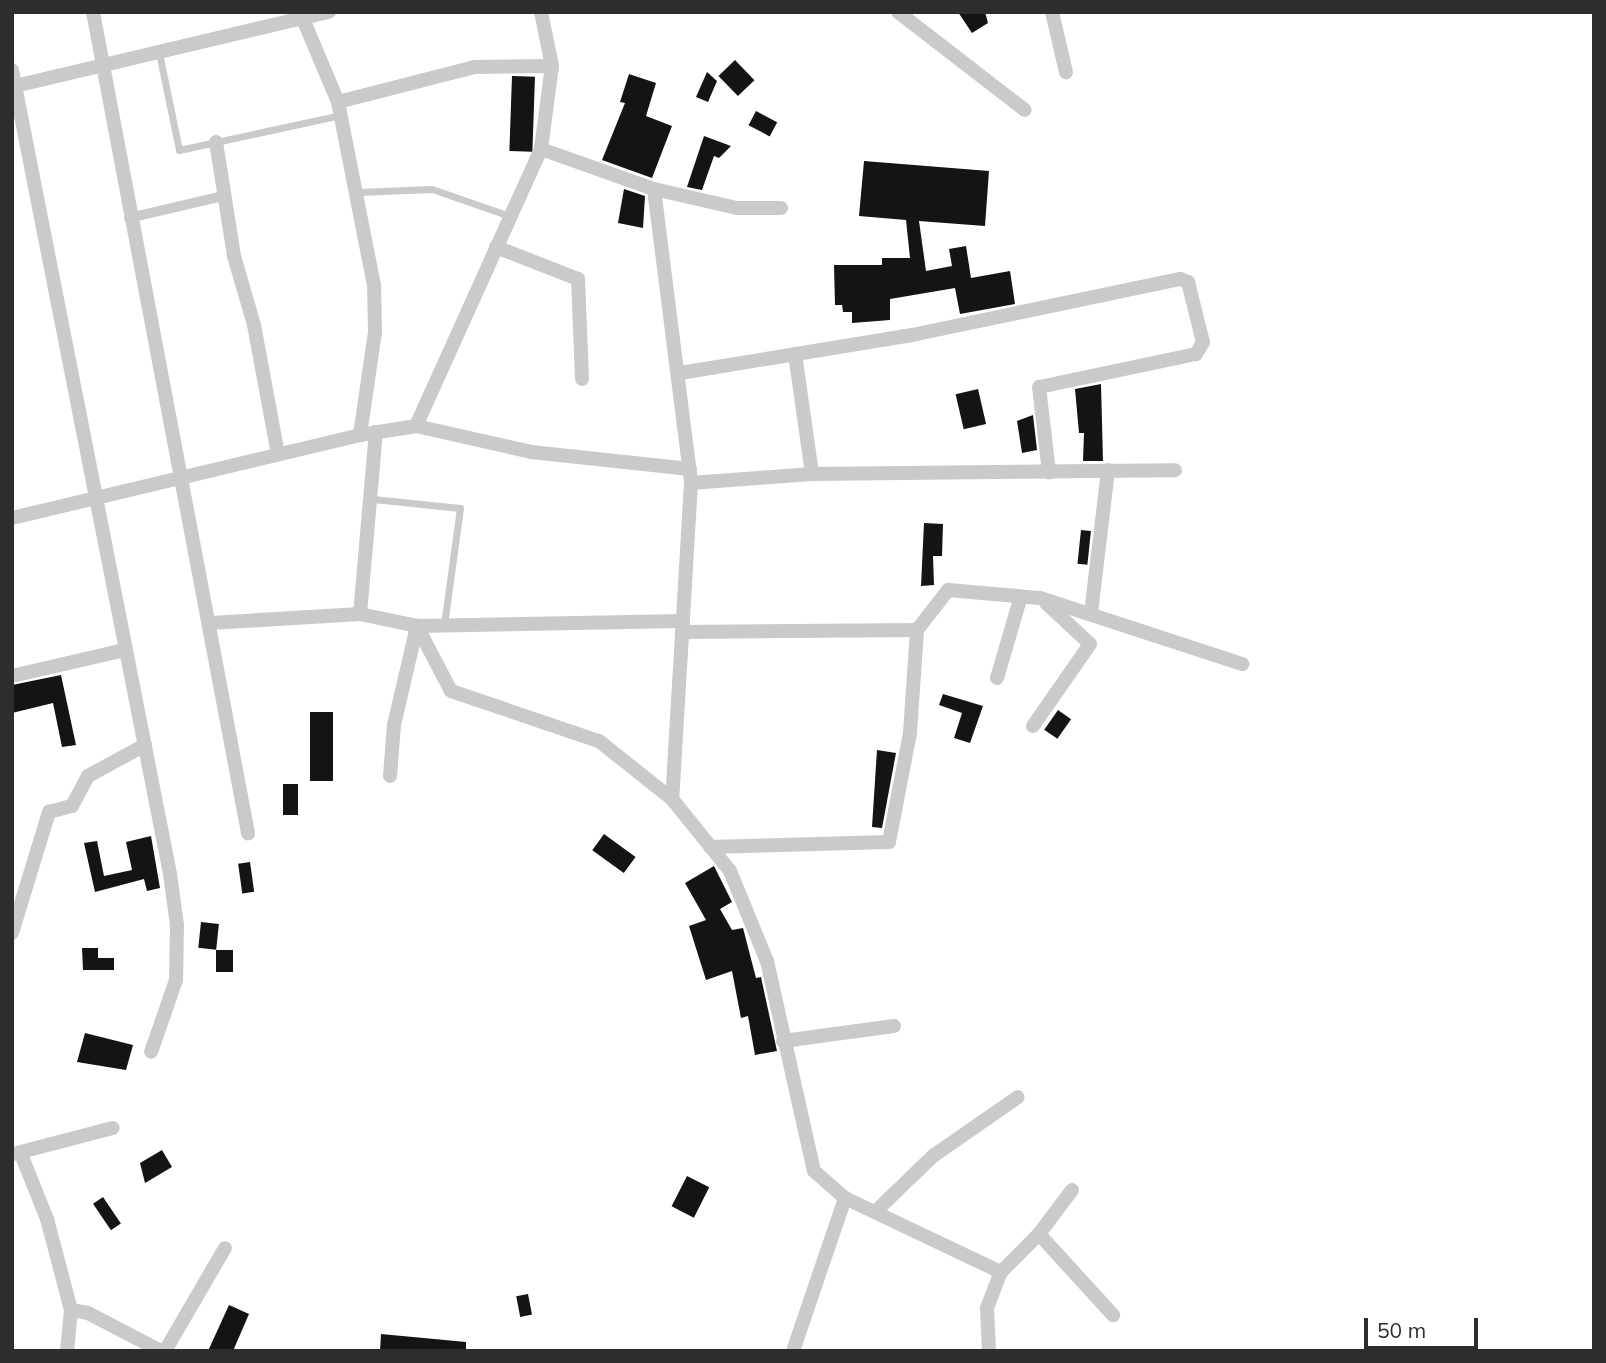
<!DOCTYPE html>
<html>
<head>
<meta charset="utf-8">
<style>
	body { margin:0 }
	#map { position:relative; width:1606px; height:1363px; overflow:hidden; background:#fff; font-family:Mulish,sans-serif }
	div>[style] { position:absolute }
	.building>* { inset:0; background:#141414; transform-origin:0 0 }
	.service>* { height:7px; margin:-3.5px; padding:0 3.5px; transform-origin:3.5px; border-radius:3.5px; background:#cacaca }
	.pedestrian>* { height:10px; margin:-5px; padding:0 5px; transform-origin:5px; border-radius:5px; background:#cacaca }
	.minor>* { height:14px; margin:-7px; padding:0 7px; transform-origin:7px; border-radius:7px; background:#cacaca }
	span { translate:-50% -50%; white-space:nowrap; text-align:center; line-height:1.15; -webkit-text-stroke:7px #fff; paint-order:stroke }
	.frame { position:absolute; inset:0; border:14px solid #2d2d2d; pointer-events:none }
	.scale { position:absolute; left:1364px; top:1318px; width:114px; height:32px; box-sizing:border-box; border:4px solid #2d2d2d; border-top:0; padding-left:9px; font-size:21px; line-height:24px; white-space:nowrap; color:#2d2d2d; -webkit-text-stroke:5px #fff; paint-order:stroke }
</style>
</head>
<body>
<div id="map">
	<div class="building">
		<div style="clip-path:polygon(958px 12px,985px 12px,988px 23px,972px 33px)"></div>
		<div style="left:735px;top:60px;width:28px;height:23px;rotate:46deg"></div>
		<div style="clip-path:polygon(707px 72px,717px 81px,708px 102px,696px 97px)"></div>
		<div style="clip-path:polygon(629px 74px,656px 83px,646px 116px,672px 126px,652px 178px,602px 160px,625px 103px,620px 102px)"></div>
		<div style="left:512px;top:76px;width:23px;height:75px;rotate:2deg"></div>
		<div style="left:756px;top:111px;width:24px;height:16px;rotate:28deg"></div>
		<div style="clip-path:polygon(704px 136px,731px 146px,719px 158px,714px 156px,702px 190px,687px 187px)"></div>
		<div style="clip-path:polygon(864px 161px,989px 171px,985px 226px,919px 221px,926px 271px,952px 266px,949px 249px,966px 246px,971px 278px,1010px 271px,1015px 304px,960px 314px,955px 288px,890px 299px,890px 320px,852px 323px,852px 312px,843px 312px,842px 305px,835px 305px,834px 265px,882px 265px,882px 258px,910px 258px,906px 220px,859px 216px)"></div>
		<div style="clip-path:polygon(624px 189px,645px 196px,643px 228px,618px 223px)"></div>
		<div style="clip-path:polygon(1101px 384px,1103px 461px,1083px 461px,1084px 433px,1079px 433px,1075px 389px)"></div>
		<div style="left:978px;top:389px;width:36px;height:23px;rotate:77deg"></div>
		<div style="clip-path:polygon(1033px 415px,1037px 450px,1022px 453px,1017px 421px)"></div>
		<div style="clip-path:polygon(924px 523px,943px 524px,942px 556px,933px 556px,934px 585px,921px 586px)"></div>
		<div style="left:1081px;top:530px;width:10px;height:34px;rotate:6deg"></div>
		<div style="clip-path:polygon(61px 675px,76px 745px,62px 747px,53px 703px,12px 713px,12px 685px)"></div>
		<div style="clip-path:polygon(943px 694px,983px 706px,970px 743px,954px 738px,962px 713px,939px 705px)"></div>
		<div style="left:1058px;top:710px;width:16px;height:24px;rotate:35deg"></div>
		<div style="left:310px;top:712px;width:23px;height:69px"></div>
		<div style="clip-path:polygon(877px 750px,896px 753px,882px 828px,872px 827px)"></div>
		<div style="left:283px;top:784px;width:15px;height:31px"></div>
		<div style="left:604px;top:834px;width:39px;height:20px;rotate:36deg"></div>
		<div style="clip-path:polygon(151px 836px,160px 888px,147px 891px,144px 879px,95px 892px,84px 843px,97px 841px,104px 876px,132px 870px,126px 842px)"></div>
		<div style="left:250px;top:862px;width:30px;height:12px;rotate:82deg"></div>
		<div style="clip-path:polygon(714px 866px,732px 902px,720px 909px,732px 930px,743px 928px,756px 978px,761px 977px,777px 1051px,755px 1055px,748px 1016px,741px 1018px,732px 971px,706px 980px,689px 926px,706px 920px,685px 883px)"></div>
		<div style="left:201px;top:922px;width:18px;height:26px;rotate:6deg"></div>
		<div style="clip-path:polygon(82px 948px,98px 948px,98px 958px,114px 958px,114px 970px,83px 970px)"></div>
		<div style="left:216px;top:950px;width:17px;height:22px"></div>
		<div style="clip-path:polygon(85px 1033px,133px 1045px,126px 1070px,77px 1062px)"></div>
		<div style="clip-path:polygon(162px 1150px,172px 1167px,145px 1183px,140px 1163px)"></div>
		<div style="left:687px;top:1176px;width:25px;height:34px;rotate:27deg"></div>
		<div style="left:103px;top:1197px;width:32px;height:12px;rotate:56deg"></div>
		<div style="left:528px;top:1294px;width:21px;height:12px;rotate:79deg"></div>
		<div style="clip-path:polygon(229px 1305px,249px 1314px,233px 1351px,208px 1351px)"></div>
		<div style="clip-path:polygon(381px 1334px,466px 1342px,466px 1351px,380px 1351px)"></div>
	</div>
	<div class="service">
		<div style="left:159px;top:53px;width:99px;rotate:78.3deg"></div>
		<div style="left:179px;top:150px;width:166px;rotate:-12.2deg"></div>
		<div style="left:358px;top:192px;width:74px;rotate:-2.3deg"></div>
		<div style="left:432px;top:189px;width:83px;rotate:19.1deg"></div>
		<div style="left:373px;top:499px;width:87px;rotate:5.9deg"></div>
		<div style="left:460px;top:508px;width:118px;rotate:97.8deg"></div>
	</div>
	<div class="pedestrian">
		<div style="left:129px;top:218px;width:97px;rotate:-13.2deg"></div>
	</div>
	<div class="minor">
		<div style="left:93px;top:12px;width:836px;rotate:79.31deg"></div>
		<div style="left:898px;top:12px;width:160px;rotate:37.7deg"></div>
		<div style="left:1052px;top:12px;width:62px;rotate:76.9deg"></div>
		<div style="left:303px;top:19px;width:90px;rotate:67.1deg"></div>
		<div style="left:338px;top:102px;width:187px;rotate:78.9deg"></div>
		<div style="left:374px;top:285px;width:47px;rotate:88.8deg"></div>
		<div style="left:375px;top:332px;width:104px;rotate:98.3deg"></div>
		<div style="left:12px;top:70px;width:819px;rotate:78.88deg"></div>
		<div style="left:170px;top:874px;width:51px;rotate:82.2deg"></div>
		<div style="left:177px;top:925px;width:55px;rotate:91deg"></div>
		<div style="left:176px;top:980px;width:76px;rotate:109.1deg"></div>
		<div style="left:15px;top:86px;width:323px;rotate:-13.3deg"></div>
		<div style="left:338px;top:102px;width:140px;rotate:-14.4deg"></div>
		<div style="left:474px;top:67px;width:78px;rotate:-0.7deg"></div>
		<div style="left:216px;top:142px;width:115px;rotate:81deg"></div>
		<div style="left:234px;top:256px;width:72px;rotate:73.8deg"></div>
		<div style="left:254px;top:325px;width:131px;rotate:79.5deg"></div>
		<div style="left:541px;top:149px;width:120px;rotate:19.5deg"></div>
		<div style="left:654px;top:189px;width:85px;rotate:12.9deg"></div>
		<div style="left:737px;top:208px;width:44px"></div>
		<div style="left:654px;top:189px;width:296px;rotate:82.8deg"></div>
		<div style="left:691px;top:483px;width:317px;rotate:93.4deg"></div>
		<div style="left:496px;top:247px;width:88px;rotate:21.3deg"></div>
		<div style="left:578px;top:279px;width:100px;rotate:87.7deg"></div>
		<div style="left:795px;top:354px;width:121px;rotate:81.9deg"></div>
		<div style="left:680px;top:373px;width:235px;rotate:-9.3deg"></div>
		<div style="left:912px;top:335px;width:274px;rotate:-11.8deg"></div>
		<div style="left:1180px;top:279px;width:9px;rotate:21deg"></div>
		<div style="left:1188px;top:282px;width:62px;rotate:76deg"></div>
		<div style="left:1203px;top:342px;width:14px;rotate:120deg"></div>
		<div style="left:1196px;top:354px;width:160px;rotate:168.1deg"></div>
		<div style="left:1039px;top:387px;width:86px;rotate:83.3deg"></div>
		<div style="left:416px;top:426px;width:304px;rotate:-65.7deg"></div>
		<div style="left:541px;top:149px;width:84px;rotate:-82.5deg"></div>
		<div style="left:552px;top:66px;width:55px;rotate:-101.5deg"></div>
		<div style="left:691px;top:483px;width:121px;rotate:-4.3deg"></div>
		<div style="left:812px;top:474px;width:363px;rotate:-0.6deg"></div>
		<div style="left:12px;top:518px;width:358px;rotate:-13.4deg"></div>
		<div style="left:360px;top:435px;width:57px;rotate:-9.1deg"></div>
		<div style="left:416px;top:426px;width:118px;rotate:12.7deg"></div>
		<div style="left:531px;top:452px;width:160px;rotate:6.1deg"></div>
		<div style="left:1091px;top:613px;width:144px;rotate:-83.2deg"></div>
		<div style="left:360px;top:614px;width:183px;rotate:-85deg"></div>
		<div style="left:211px;top:623px;width:149px;rotate:-3.5deg"></div>
		<div style="left:360px;top:614px;width:58px;rotate:11.9deg"></div>
		<div style="left:417px;top:626px;width:73px;rotate:62.4deg"></div>
		<div style="left:451px;top:691px;width:156px;rotate:18.7deg"></div>
		<div style="left:599px;top:741px;width:93px;rotate:38.5deg"></div>
		<div style="left:672px;top:799px;width:92px;rotate:51.1deg"></div>
		<div style="left:730px;top:871px;width:97px;rotate:67.7deg"></div>
		<div style="left:767px;top:961px;width:215px;rotate:77.4deg"></div>
		<div style="left:814px;top:1171px;width:41px;rotate:41.1deg"></div>
		<div style="left:845px;top:1198px;width:173px;rotate:25.4deg"></div>
		<div style="left:682px;top:632px;width:235px;rotate:-0.5deg"></div>
		<div style="left:917px;top:630px;width:51px;rotate:-52.2deg"></div>
		<div style="left:948px;top:590px;width:92px;rotate:5deg"></div>
		<div style="left:1040px;top:598px;width:213px;rotate:18.1deg"></div>
		<div style="left:12px;top:676px;width:116px;rotate:-13deg"></div>
		<div style="left:997px;top:678px;width:85px;rotate:-73.7deg"></div>
		<div style="left:1033px;top:726px;width:100px;rotate:-55.2deg"></div>
		<div style="left:1090px;top:644px;width:60px;rotate:-137deg"></div>
		<div style="left:390px;top:776px;width:51px;rotate:-85.5deg"></div>
		<div style="left:394px;top:725px;width:102px;rotate:-76.9deg"></div>
		<div style="left:417px;top:626px;width:266px;rotate:-1.1deg"></div>
		<div style="left:710px;top:847px;width:179px;rotate:-1.6deg"></div>
		<div style="left:889px;top:842px;width:111px;rotate:-79.1deg"></div>
		<div style="left:910px;top:733px;width:103px;rotate:-86.1deg"></div>
		<div style="left:12px;top:933px;width:127px;rotate:-73deg"></div>
		<div style="left:49px;top:812px;width:24px;rotate:-15deg"></div>
		<div style="left:72px;top:806px;width:34px;rotate:-62deg"></div>
		<div style="left:88px;top:776px;width:65px;rotate:-28.5deg"></div>
		<div style="left:783px;top:1041px;width:112px;rotate:-7.7deg"></div>
		<div style="left:13px;top:1154px;width:103px;rotate:-14.6deg"></div>
		<div style="left:21px;top:1154px;width:70px;rotate:68.2deg"></div>
		<div style="left:47px;top:1219px;width:94px;rotate:75.2deg"></div>
		<div style="left:71px;top:1310px;width:41px;rotate:95.6deg"></div>
		<div style="left:875px;top:1212px;width:81px;rotate:-44deg"></div>
		<div style="left:933px;top:1156px;width:103px;rotate:-34.8deg"></div>
		<div style="left:1039px;top:1234px;width:110px;rotate:47.6deg"></div>
		<div style="left:71px;top:1310px;width:17px;rotate:10deg"></div>
		<div style="left:88px;top:1313px;width:82px;rotate:27.5deg"></div>
		<div style="left:165px;top:1351px;width:119px;rotate:-59.8deg"></div>
		<div style="left:793px;top:1351px;width:162px;rotate:-71.2deg"></div>
		<div style="left:989px;top:1351px;width:43px;rotate:-92.7deg"></div>
		<div style="left:987px;top:1308px;width:39px;rotate:-69deg"></div>
		<div style="left:1001px;top:1272px;width:54px;rotate:-45deg"></div>
		<div style="left:1039px;top:1234px;width:55px;rotate:-53.1deg"></div>
	</div>
	<div class="frame"></div>
	<div class="scale">50 m</div>
</div>
</body>
</html>
